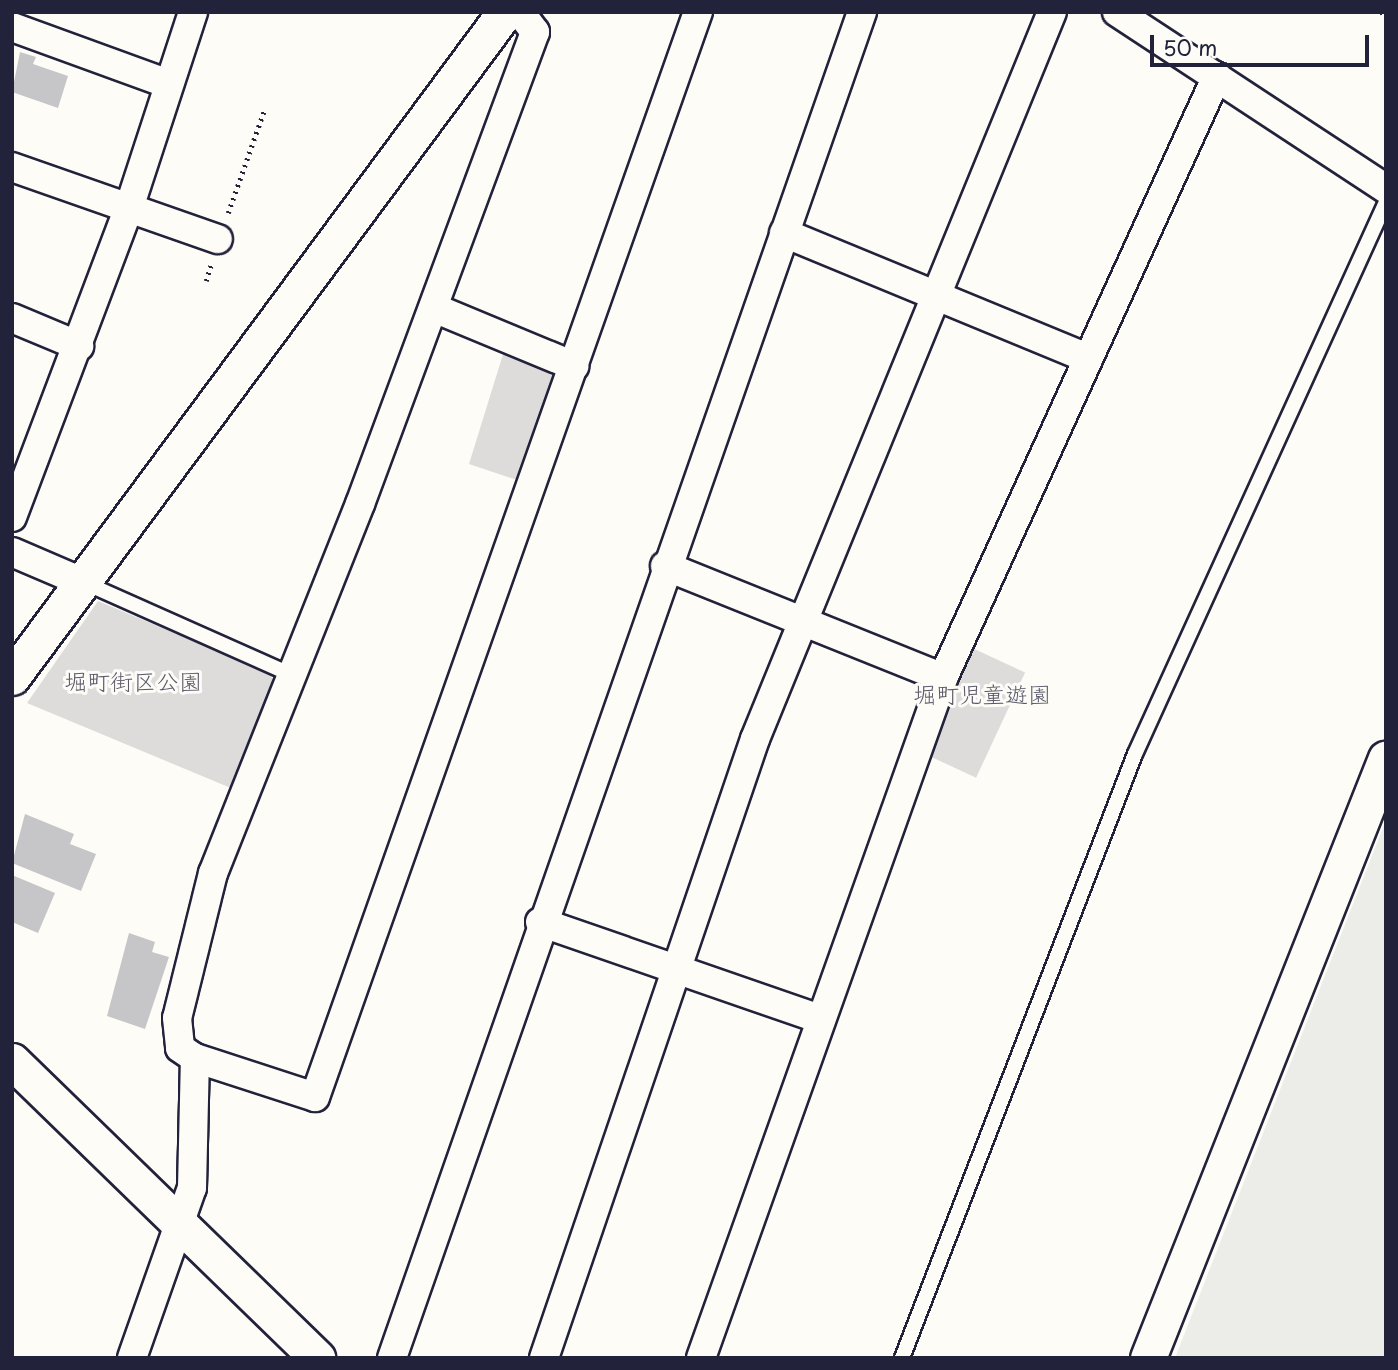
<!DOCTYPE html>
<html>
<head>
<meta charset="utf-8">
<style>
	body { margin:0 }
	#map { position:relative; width:1398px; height:1370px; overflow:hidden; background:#fdfcf7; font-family:"Playpen Sans","Klee One",sans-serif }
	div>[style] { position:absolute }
	.built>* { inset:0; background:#ecece9 }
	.green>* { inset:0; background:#dddcdb; transform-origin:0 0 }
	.building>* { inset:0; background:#c6c6c8 }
	.path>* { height:4.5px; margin-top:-2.25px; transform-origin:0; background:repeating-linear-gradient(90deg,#22223b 0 2px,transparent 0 7px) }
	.roads { filter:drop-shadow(2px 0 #22223b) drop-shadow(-2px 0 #22223b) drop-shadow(0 2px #22223b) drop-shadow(0 -2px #22223b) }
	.service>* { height:14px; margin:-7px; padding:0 7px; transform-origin:7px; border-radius:7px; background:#fdfcf7 }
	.minor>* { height:28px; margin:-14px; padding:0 14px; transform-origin:14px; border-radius:14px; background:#fdfcf7 }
	.tertiary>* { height:35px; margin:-17.5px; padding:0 17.5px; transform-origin:17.5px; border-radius:17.5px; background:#fdfcf7 }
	span { translate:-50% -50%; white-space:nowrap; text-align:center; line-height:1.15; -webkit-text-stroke:6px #fdfcf7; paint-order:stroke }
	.park-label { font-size:23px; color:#5a5a6b }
	.frame { position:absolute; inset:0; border:14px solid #22223b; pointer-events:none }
	.scale { position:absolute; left:1150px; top:35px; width:219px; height:32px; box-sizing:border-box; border:4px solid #22223b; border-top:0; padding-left:9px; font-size:21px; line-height:24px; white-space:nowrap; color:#22223b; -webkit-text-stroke:5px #fdfcf7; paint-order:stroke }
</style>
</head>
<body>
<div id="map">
	<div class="built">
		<div style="clip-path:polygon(1386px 820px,1386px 1358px,1175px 1358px,1207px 1276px)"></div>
	</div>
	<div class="green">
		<div style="clip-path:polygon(504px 351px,550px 368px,553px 378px,517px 480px,469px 464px)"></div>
		<div style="clip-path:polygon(98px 601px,270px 673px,276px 689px,238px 791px,27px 703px)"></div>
		<div style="left:968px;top:646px;width:63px;height:116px;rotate:25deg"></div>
	</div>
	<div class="building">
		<div style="clip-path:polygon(20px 52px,36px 57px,33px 64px,68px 76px,58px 108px,12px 92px)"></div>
		<div style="clip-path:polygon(25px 814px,74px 834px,70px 844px,96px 854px,81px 891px,12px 863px)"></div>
		<div style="clip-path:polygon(12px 875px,55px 893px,38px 933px,12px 922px)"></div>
		<div style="clip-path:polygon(129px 933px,155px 942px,152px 952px,169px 957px,145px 1029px,107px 1016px)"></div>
	</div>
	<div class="path">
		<div style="left:1381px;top:12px;width:6px;rotate:31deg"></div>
		<div style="left:228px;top:213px;width:108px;rotate:-70.6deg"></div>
		<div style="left:206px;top:281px;width:17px;rotate:-73deg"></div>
	</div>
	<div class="roads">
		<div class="service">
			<div style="left:83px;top:582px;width:227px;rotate:24deg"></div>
			<div style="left:902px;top:1358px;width:647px;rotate:-68.91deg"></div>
			<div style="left:1135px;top:754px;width:606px;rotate:-65.55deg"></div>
		</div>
		<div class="minor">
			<div style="left:520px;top:12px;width:25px;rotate:53deg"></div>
			<div style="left:535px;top:32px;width:503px;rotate:110.34deg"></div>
			<div style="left:360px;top:504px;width:397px;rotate:111.7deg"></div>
			<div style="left:213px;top:873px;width:149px;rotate:103.9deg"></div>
			<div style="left:177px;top:1018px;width:30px;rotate:84deg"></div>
			<div style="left:180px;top:1048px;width:18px;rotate:34deg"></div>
			<div style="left:195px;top:1058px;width:126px;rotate:18deg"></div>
			<div style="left:315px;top:1097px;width:1151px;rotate:-70.56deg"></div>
			<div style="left:1117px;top:12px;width:322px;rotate:33.3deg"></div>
			<div style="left:12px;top:27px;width:167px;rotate:20deg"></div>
			<div style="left:12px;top:167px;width:218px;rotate:19.3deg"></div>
			<div style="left:784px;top:233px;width:329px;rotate:22.4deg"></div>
			<div style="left:434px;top:308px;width:152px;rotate:22.5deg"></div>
			<div style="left:12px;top:318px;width:73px;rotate:22.7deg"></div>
			<div style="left:12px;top:517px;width:330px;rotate:-69.3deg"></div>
			<div style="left:129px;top:208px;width:206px;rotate:-71.9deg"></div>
			<div style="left:12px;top:552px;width:74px;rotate:23.1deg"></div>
			<div style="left:665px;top:566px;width:300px;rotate:21.9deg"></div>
			<div style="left:540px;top:922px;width:293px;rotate:19.1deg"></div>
			<div style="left:132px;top:1358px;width:180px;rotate:-70.6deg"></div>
			<div style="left:192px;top:1188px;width:130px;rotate:-88.7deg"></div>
			<div style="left:392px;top:1358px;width:1426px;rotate:-70.75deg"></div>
			<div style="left:544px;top:1358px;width:654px;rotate:-71.18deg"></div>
			<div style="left:755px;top:739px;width:785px;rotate:-67.78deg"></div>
			<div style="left:701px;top:1358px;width:722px;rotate:-70.41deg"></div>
			<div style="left:943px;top:678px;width:661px;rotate:-65.53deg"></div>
		</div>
		<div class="tertiary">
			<div style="left:12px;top:677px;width:828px;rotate:-53.45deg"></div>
			<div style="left:12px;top:1061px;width:426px;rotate:44.2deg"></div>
			<div style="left:1148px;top:1358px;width:645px;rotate:-68.36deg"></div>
		</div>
	</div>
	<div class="park-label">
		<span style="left:133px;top:681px">堀町街区公園</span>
		<span style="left:982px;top:694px">堀町児童遊園</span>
	</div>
	<div class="frame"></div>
	<div class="scale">50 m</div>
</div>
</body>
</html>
